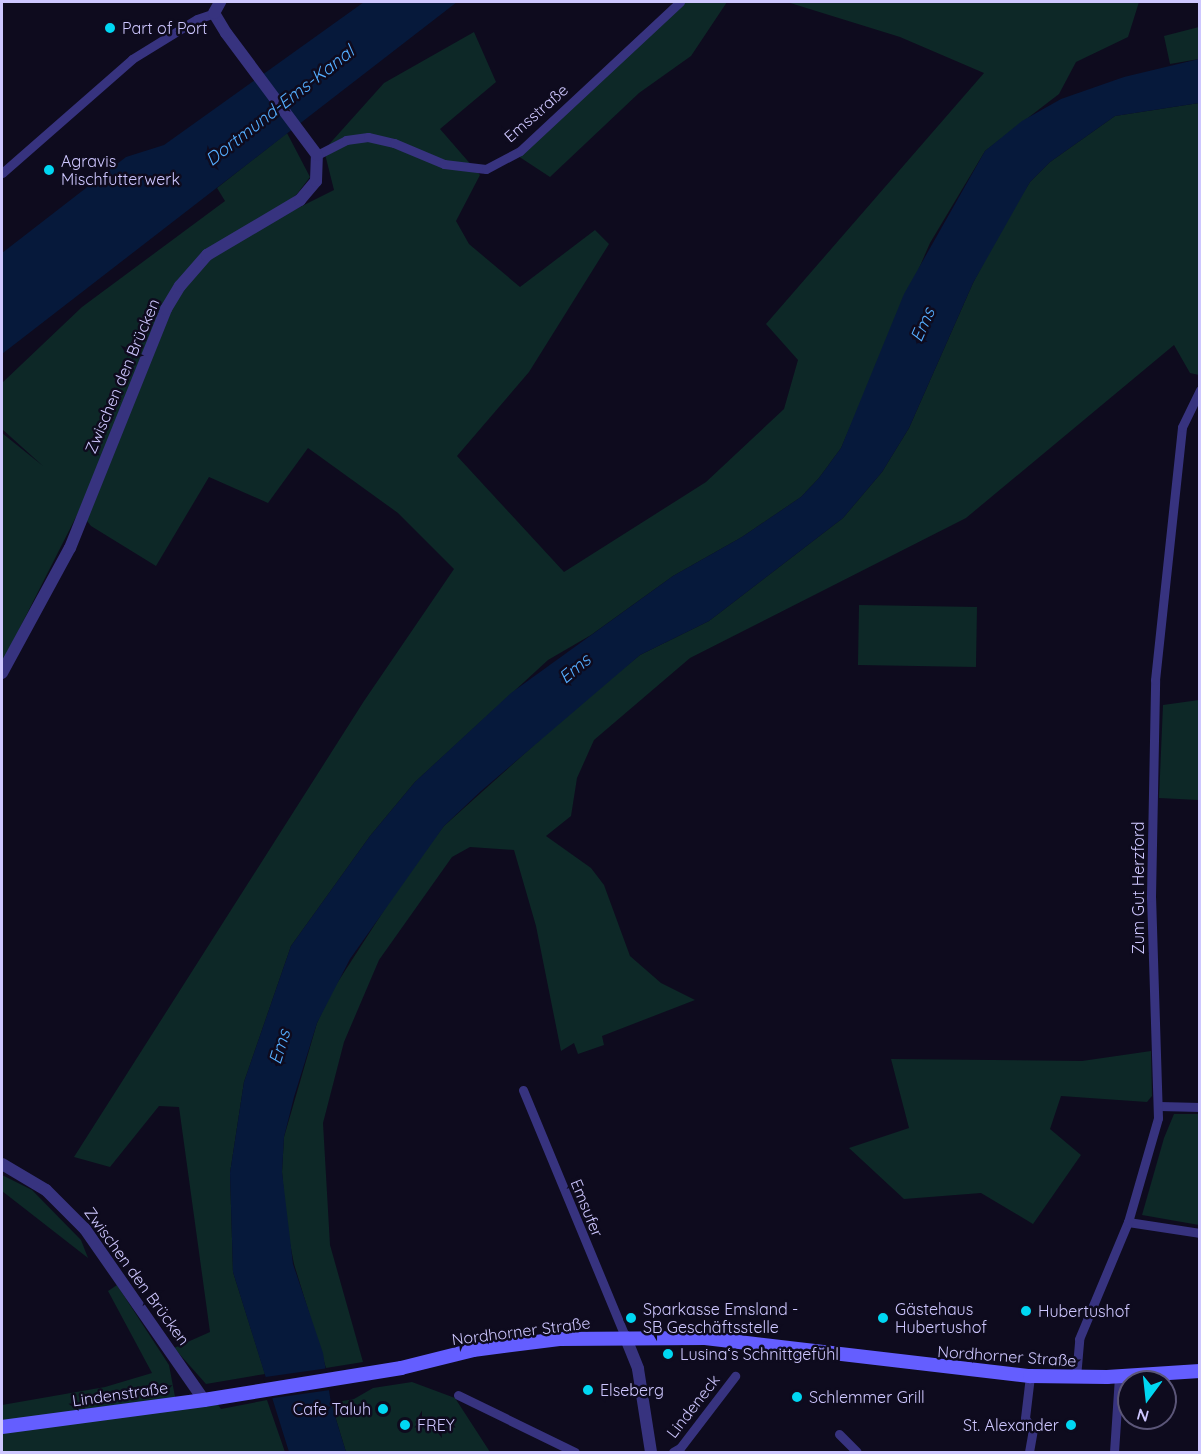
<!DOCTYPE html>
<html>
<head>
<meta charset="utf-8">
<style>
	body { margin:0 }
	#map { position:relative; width:1201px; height:1454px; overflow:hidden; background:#0e0b1e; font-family:Quicksand,sans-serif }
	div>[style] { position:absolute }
	.green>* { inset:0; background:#0d2827; transform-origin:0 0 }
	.water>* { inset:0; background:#06193b }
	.pier>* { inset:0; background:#0e0b1e; transform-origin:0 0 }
	.minor>* { height:9px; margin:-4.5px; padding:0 4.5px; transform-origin:4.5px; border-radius:4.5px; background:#37337f }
	.tertiary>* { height:12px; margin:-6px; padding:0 6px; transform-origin:6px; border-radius:6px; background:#37337f }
	.secondary>* { height:14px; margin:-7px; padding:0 7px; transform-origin:7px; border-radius:7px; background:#645eff }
	.dots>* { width:16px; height:16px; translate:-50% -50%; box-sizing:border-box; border:3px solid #0e0b1e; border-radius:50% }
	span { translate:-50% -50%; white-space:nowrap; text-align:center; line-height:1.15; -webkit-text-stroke:5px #0e0b1e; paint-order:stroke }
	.poi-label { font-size:16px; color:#cec7ff }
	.left { translate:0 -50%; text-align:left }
	.right { translate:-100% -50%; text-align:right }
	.street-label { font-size:16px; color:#cec7ff }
	.water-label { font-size:18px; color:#55aeff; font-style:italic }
	.frame { position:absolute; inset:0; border:3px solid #cec7ff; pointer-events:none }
	.north { position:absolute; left:1117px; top:1370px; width:60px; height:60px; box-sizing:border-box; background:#0e0b1e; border:2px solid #5b5678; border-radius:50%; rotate:195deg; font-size:16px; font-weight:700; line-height:24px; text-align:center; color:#cec7ff }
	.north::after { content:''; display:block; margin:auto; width:21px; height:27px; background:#00d7f2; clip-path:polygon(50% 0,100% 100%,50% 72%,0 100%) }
</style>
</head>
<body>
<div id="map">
	<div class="green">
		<div style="clip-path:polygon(681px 2px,727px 2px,691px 56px,639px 93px,550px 177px,518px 156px)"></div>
		<div style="clip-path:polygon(787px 2px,1139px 2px,1128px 37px,1076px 62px,1059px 94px,985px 151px,930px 243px,841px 448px,819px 478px,801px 497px,742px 537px,673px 576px,591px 635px,548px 660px,415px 782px,370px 836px,291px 946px,244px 1082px,230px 1173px,233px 1272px,265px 1374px,206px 1384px,174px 1348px,210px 1332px,179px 1107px,159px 1106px,110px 1167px,74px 1157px,364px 701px,454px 569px,398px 513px,308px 448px,268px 503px,209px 477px,156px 566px,91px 526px,79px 511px,2px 663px,2px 433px,43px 466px,2px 429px,2px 383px,82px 307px,225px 201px,217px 188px,287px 133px,310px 177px,297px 194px,256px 229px,334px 190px,324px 150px,384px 83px,474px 32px,496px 82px,440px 129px,480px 175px,456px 221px,469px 244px,520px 287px,595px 230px,609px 244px,529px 372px,457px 456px,564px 572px,706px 482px,784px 409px,798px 360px,766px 324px,984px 73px,900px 37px)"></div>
		<div style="clip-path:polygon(1199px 27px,1199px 59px,1170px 64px,1164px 36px)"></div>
		<div style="clip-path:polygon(1199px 103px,1199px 375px,1190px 373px,1174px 345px,966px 518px,690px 658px,594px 740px,577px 778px,571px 816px,546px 836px,591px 868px,604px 885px,630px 956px,661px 983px,695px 1000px,602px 1036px,604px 1045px,578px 1054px,574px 1043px,561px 1051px,536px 926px,514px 850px,470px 847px,452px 857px,379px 960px,344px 1042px,323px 1123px,330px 1245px,363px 1362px,326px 1368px,294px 1264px,287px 1228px,282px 1172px,284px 1137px,317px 1023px,332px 991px,408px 873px,444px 826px,582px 702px,640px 655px,709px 621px,843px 518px,882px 472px,909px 428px,973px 283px,1006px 220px,1030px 182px,1050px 162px,1115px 116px)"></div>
		<div style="left:977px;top:607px;width:60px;height:118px;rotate:91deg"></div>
		<div style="clip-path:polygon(1199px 700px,1199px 800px,1159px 798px,1163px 705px)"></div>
		<div style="clip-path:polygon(1151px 1051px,1152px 1096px,1147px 1102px,1061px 1096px,1050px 1129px,1081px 1155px,1033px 1224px,981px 1193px,904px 1199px,849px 1148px,909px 1128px,891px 1059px,1082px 1061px)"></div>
		<div style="clip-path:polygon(1174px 1114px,1199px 1114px,1199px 1225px,1142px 1215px,1164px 1138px)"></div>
		<div style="clip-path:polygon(2px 1175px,32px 1190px,81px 1240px,88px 1258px,2px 1191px)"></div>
		<div style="clip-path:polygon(117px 1285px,169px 1365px,176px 1402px,212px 1396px,221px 1409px,267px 1400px,285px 1452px,2px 1452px,2px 1405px,105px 1387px,152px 1373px,108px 1291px)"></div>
		<div style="clip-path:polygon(412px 1382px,455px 1398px,490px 1452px,346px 1452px,331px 1403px,354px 1399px,373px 1388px)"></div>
	</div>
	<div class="water">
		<div style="clip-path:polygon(364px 2px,457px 2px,2px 354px,2px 253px,126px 157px,164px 145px)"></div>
		<div style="clip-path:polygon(1199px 59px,1199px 103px,1115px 116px,1050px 162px,1030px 182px,973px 283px,909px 428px,882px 472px,843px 518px,709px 621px,640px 655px,481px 791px,444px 826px,350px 959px,317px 1023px,294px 1097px,284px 1137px,282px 1172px,293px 1264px,323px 1353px,331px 1403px,346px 1452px,289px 1452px,233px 1272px,230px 1173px,244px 1082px,291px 946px,370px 836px,415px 782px,511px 693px,673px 576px,742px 537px,801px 497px,819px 478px,841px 448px,904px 294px,985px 151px,1022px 121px,1061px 99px,1124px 77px)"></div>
	</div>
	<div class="pier">
		<div style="left:329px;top:1368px;width:22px;height:66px;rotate:82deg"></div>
	</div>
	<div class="minor">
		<div style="left:317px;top:155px;width:33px;rotate:-27deg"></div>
		<div style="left:346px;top:140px;width:22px;rotate:-8deg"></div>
		<div style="left:368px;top:137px;width:27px;rotate:13deg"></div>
		<div style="left:394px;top:143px;width:54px;rotate:22.8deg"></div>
		<div style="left:444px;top:164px;width:42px;rotate:6.8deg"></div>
		<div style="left:486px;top:169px;width:38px;rotate:-28deg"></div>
		<div style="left:520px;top:151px;width:219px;rotate:-43deg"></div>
		<div style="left:2px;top:173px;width:173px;rotate:-41.2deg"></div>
		<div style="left:132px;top:59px;width:76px;rotate:-31.6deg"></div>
		<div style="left:197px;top:19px;width:18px;rotate:-19deg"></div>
		<div style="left:523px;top:1090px;width:266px;rotate:67.5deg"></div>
		<div style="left:1159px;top:1106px;width:41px;rotate:1.4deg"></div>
		<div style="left:1128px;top:1222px;width:73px;rotate:8.7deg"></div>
		<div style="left:1076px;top:1377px;width:38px;rotate:-85deg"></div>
		<div style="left:1079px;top:1339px;width:127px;rotate:-67.3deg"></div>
		<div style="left:1128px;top:1222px;width:108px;rotate:-73.9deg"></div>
		<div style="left:1158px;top:1118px;width:221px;rotate:-91.8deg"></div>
		<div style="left:1151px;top:897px;width:217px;rotate:-88.9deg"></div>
		<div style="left:1155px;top:680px;width:254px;rotate:-83.9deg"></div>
		<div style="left:1182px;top:427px;width:41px;rotate:-64.1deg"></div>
		<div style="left:458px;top:1395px;width:130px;rotate:26deg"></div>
		<div style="left:839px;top:1434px;width:25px;rotate:45deg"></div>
		<div style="left:673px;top:1452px;width:8px;rotate:-30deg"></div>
		<div style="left:680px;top:1448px;width:91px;rotate:-52.6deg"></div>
		<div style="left:1029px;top:1452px;width:22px;rotate:-80deg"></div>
		<div style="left:1033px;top:1430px;width:14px;rotate:-124deg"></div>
		<div style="left:1025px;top:1418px;width:42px;rotate:-83.2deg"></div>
		<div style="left:1114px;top:1452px;width:75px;rotate:-86.2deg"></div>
	</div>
	<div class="tertiary">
		<div style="left:2px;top:673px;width:142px;rotate:-61.5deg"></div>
		<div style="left:70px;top:548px;width:258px;rotate:-68.1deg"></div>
		<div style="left:166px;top:309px;width:27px;rotate:-59deg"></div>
		<div style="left:180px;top:286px;width:41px;rotate:-48.9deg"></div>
		<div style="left:207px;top:255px;width:108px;rotate:-30.6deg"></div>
		<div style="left:300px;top:200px;width:25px;rotate:-50deg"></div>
		<div style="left:316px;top:181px;width:26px;rotate:-88deg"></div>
		<div style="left:317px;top:155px;width:152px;rotate:-126.7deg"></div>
		<div style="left:226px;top:33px;width:23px;rotate:-121deg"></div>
		<div style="left:214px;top:13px;width:13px;rotate:-61deg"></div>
		<div style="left:2px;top:1164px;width:51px;rotate:30.6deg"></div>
		<div style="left:46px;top:1190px;width:55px;rotate:45deg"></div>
		<div style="left:85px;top:1229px;width:208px;rotate:55.2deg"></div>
		<div style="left:625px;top:1336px;width:35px;rotate:68deg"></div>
		<div style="left:638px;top:1369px;width:84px;rotate:81.1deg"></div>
	</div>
	<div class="secondary">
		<div style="left:2px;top:1427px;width:204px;rotate:-7.6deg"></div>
		<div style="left:204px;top:1400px;width:200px;rotate:-9.2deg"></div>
		<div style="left:401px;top:1368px;width:74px;rotate:-14deg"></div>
		<div style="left:473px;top:1350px;width:87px;rotate:-7.3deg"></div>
		<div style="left:559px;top:1339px;width:146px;rotate:-0.4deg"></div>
		<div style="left:705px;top:1338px;width:327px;rotate:6.7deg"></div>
		<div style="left:1030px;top:1376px;width:77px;rotate:0.7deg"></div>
		<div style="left:1107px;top:1377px;width:93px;rotate:-3.7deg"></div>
	</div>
	<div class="dots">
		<div style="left:110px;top:28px;background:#00d7f2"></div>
		<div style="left:49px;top:170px;background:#00d7f2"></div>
		<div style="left:1026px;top:1311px;background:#00d7f2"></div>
		<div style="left:631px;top:1318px;background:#00d7f2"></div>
		<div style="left:883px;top:1318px;background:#00d7f2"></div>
		<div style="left:668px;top:1354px;background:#00d7f2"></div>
		<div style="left:588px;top:1390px;background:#00d7f2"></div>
		<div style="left:797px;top:1397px;background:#00d7f2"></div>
		<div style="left:383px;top:1409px;background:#00d7f2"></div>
		<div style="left:405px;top:1425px;background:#00d7f2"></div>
		<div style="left:1071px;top:1425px;background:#00d7f2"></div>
	</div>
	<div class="poi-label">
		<span class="left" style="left:122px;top:28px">Part of Port</span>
		<span class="left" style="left:61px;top:170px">Agravis<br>Mischfutterwerk</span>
		<span class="left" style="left:643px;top:1318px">Sparkasse Emsland -<br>SB Geschäftsstelle</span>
		<span class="left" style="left:895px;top:1318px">Gästehaus<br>Hubertushof</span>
		<span class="left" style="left:1038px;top:1311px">Hubertushof</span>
		<span class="left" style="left:680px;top:1354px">Lusina‘s Schnittgefühl</span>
		<span class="left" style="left:600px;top:1390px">Elseberg</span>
		<span class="left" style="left:809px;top:1397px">Schlemmer Grill</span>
		<span class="right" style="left:371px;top:1409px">Cafe Taluh</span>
		<span class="left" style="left:417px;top:1425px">FREY</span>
		<span class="right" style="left:1059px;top:1425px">St. Alexander</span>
	</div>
	<div class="street-label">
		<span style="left:536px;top:113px;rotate:-41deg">Emsstraße</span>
		<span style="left:122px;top:376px;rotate:-67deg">Zwischen den Brücken</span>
		<span style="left:1138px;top:888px;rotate:-90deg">Zum Gut Herzford</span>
		<span style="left:587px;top:1208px;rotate:68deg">Emsufer</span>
		<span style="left:137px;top:1276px;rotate:54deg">Zwischen den Brücken</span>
		<span style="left:521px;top:1331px;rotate:-7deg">Nordhorner Straße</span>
		<span style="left:1007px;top:1356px;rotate:4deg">Nordhorner Straße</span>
		<span style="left:120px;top:1394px;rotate:-8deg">Lindenstraße</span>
		<span style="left:693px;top:1406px;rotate:-52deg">Lindeneck</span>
	</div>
	<div class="water-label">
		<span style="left:280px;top:106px;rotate:-38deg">Dortmund-Ems-Kanal</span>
		<span style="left:923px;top:325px;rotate:-66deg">Ems</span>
		<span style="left:575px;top:669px;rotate:-40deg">Ems</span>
		<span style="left:280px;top:1047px;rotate:-73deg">Ems</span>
	</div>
	<div class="frame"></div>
	<div class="north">N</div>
</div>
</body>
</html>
